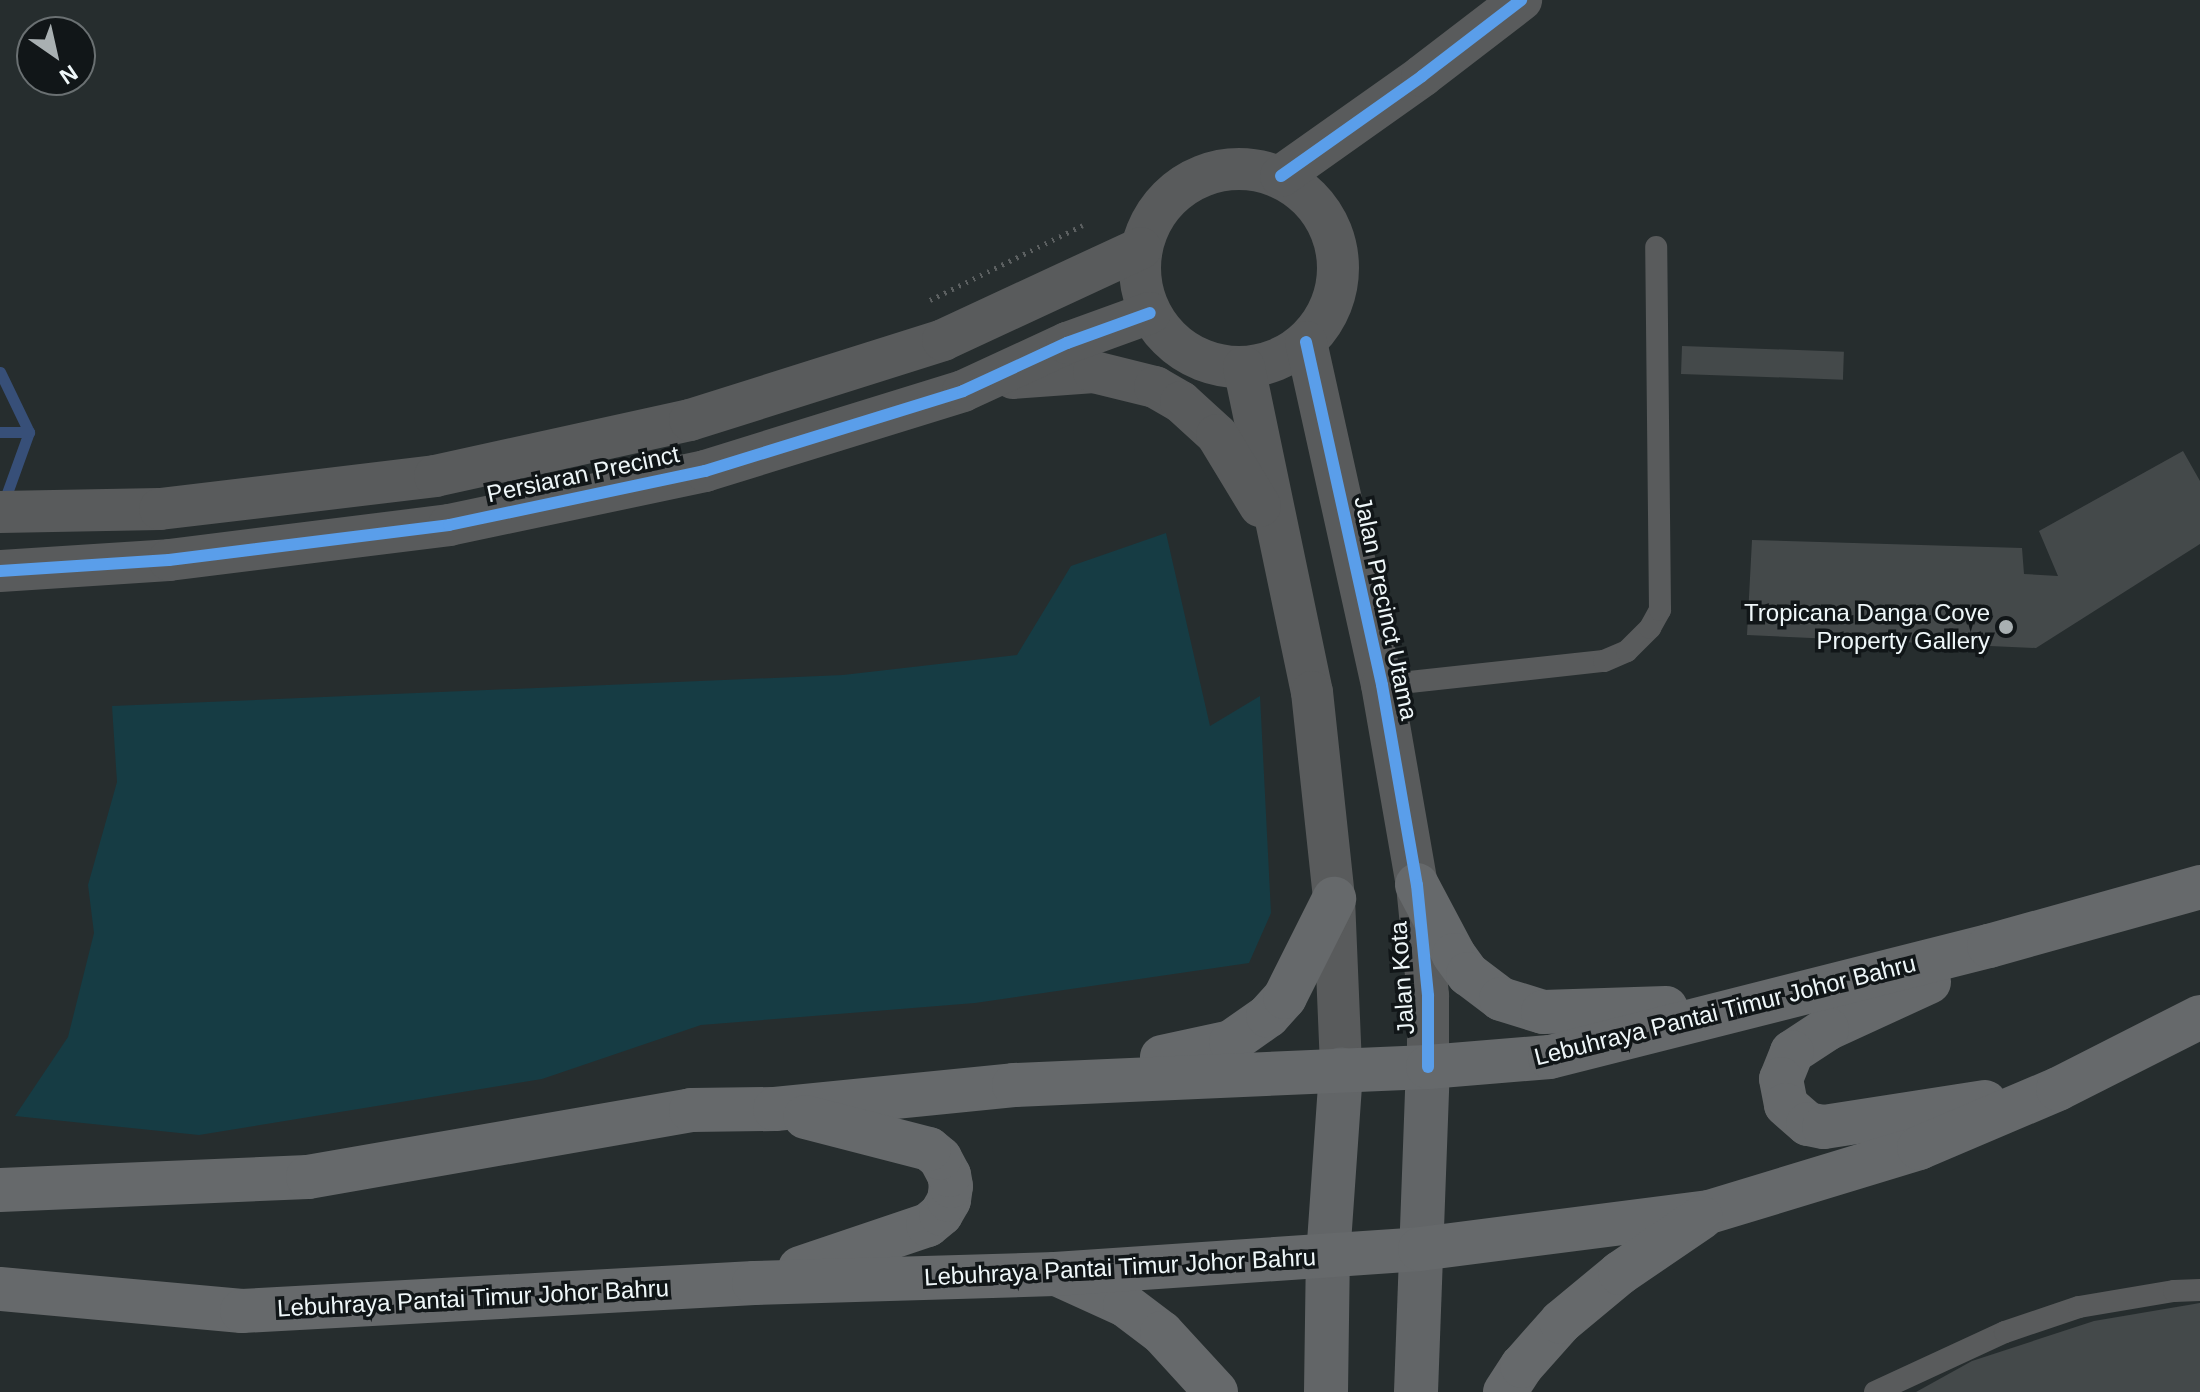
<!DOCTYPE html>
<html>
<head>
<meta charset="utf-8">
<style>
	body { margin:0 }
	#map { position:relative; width:2200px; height:1392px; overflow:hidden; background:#262d2e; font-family:Arial,sans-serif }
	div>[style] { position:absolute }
	.green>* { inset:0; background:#163c44 }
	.stream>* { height:11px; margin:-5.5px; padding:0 5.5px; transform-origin:5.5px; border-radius:5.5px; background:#374f78 }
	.building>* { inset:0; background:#44494a; transform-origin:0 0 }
	.path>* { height:5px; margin-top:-2.5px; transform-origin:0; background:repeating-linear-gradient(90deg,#5c6061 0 2px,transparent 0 8px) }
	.lane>* { height:22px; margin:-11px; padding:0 11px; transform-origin:11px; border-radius:11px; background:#595b5c }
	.street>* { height:42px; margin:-21px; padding:0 21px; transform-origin:21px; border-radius:21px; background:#595b5c }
	.street>.ring { margin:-21px; padding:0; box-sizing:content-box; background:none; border:42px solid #595b5c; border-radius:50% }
	.secondary>* { height:44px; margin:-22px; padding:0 22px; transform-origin:22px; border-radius:22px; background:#626567 }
	.highway>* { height:44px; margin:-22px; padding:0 22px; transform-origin:22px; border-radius:22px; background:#66696b }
	.cycleway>* { height:12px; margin:-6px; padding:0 6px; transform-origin:6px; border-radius:6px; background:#5a9eea }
	.dots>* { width:22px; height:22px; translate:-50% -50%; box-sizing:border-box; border:4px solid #111618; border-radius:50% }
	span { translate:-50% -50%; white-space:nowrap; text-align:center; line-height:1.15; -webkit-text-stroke:7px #111618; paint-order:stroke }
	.street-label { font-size:24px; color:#eff7f9 }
	.poi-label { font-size:24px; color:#eff7f9 }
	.right { translate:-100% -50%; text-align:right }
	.north { position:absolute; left:16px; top:16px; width:80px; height:80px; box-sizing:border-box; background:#111618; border:2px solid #6a7072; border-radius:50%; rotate:146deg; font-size:22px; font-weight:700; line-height:32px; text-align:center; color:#eff7f9 }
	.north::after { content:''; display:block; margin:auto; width:28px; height:36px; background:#a9b0b2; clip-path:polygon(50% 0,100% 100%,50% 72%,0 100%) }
</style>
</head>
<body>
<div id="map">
	<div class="green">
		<div style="clip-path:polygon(1166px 533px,1210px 726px,1260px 696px,1271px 913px,1249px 963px,975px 1003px,701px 1025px,542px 1079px,199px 1135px,15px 1116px,68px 1037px,94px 933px,88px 885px,117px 782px,112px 706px,843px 675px,1017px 655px,1071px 566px)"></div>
	</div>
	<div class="stream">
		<div style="left:0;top:372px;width:67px;rotate:64.2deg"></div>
		<div style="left:29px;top:432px;width:68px;rotate:109.8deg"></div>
		<div style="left:0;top:432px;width:29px"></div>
	</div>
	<div class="building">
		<div style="left:1682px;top:346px;width:162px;height:28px;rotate:2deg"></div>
		<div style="clip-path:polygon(2183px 451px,2200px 481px,2200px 544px,2036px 648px,1747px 635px,1752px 540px,2022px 548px,2024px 574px,2058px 576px,2039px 531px)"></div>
		<div style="clip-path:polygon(2200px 1303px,2200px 1392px,1916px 1392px,1972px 1361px,2094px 1321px)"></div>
	</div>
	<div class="path">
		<div style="left:930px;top:300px;width:170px;rotate:-26.1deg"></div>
	</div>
	<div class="lane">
		<div style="left:1382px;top:685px;width:223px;rotate:-6.2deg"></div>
		<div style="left:1604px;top:661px;width:25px;rotate:-23deg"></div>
		<div style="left:1627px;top:651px;width:33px;rotate:-45deg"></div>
		<div style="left:1650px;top:628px;width:21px;rotate:-61deg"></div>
		<div style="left:1660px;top:610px;width:363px;rotate:-90.6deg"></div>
		<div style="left:1875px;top:1392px;width:143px;rotate:-24.8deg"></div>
		<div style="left:2005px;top:1332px;width:78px;rotate:-18.7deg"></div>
		<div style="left:2079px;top:1307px;width:96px;rotate:-9.6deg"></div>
		<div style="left:2174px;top:1291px;width:26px;rotate:-2deg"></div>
	</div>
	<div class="street">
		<div class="ring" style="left:1140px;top:169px;width:156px;height:156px"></div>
		<div style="left:1281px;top:176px;width:173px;rotate:-35.3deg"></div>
		<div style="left:1422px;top:76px;width:125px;rotate:-37.5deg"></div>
		<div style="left:1306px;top:342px;width:351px;rotate:77.5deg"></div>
		<div style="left:1382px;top:685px;width:203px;rotate:80.1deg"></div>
		<div style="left:1417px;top:885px;width:112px;rotate:84.3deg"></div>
		<div style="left:1428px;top:996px;width:71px;rotate:90deg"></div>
		<div style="left:1244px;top:367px;width:332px;rotate:78.2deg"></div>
		<div style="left:1312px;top:692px;width:208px;rotate:83.9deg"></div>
		<div style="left:1334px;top:899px;width:170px;rotate:87.6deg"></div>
		<div style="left:1013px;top:378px;width:81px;rotate:-4.2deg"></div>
		<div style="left:1094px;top:372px;width:63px;rotate:13.8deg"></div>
		<div style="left:1155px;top:387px;width:30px;rotate:30deg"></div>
		<div style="left:1181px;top:402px;width:49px;rotate:42.5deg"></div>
		<div style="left:1217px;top:435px;width:83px;rotate:58.8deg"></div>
		<div style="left:0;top:512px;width:160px;rotate:-1.1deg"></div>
		<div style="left:160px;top:509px;width:277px;rotate:-6.8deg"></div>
		<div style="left:435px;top:476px;width:261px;rotate:-12.4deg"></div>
		<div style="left:690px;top:420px;width:265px;rotate:-17.5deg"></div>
		<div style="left:943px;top:340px;width:218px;rotate:-24.9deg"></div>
		<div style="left:0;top:571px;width:169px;rotate:-3.7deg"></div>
		<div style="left:169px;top:560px;width:282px;rotate:-7.1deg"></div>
		<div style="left:449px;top:525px;width:262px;rotate:-11.9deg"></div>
		<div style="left:705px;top:471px;width:270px;rotate:-17.2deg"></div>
		<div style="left:963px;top:391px;width:115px;rotate:-24.8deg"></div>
		<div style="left:1067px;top:343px;width:88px;rotate:-19.9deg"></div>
	</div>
	<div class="secondary">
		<div style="left:1326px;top:1392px;width:135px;rotate:-89.2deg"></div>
		<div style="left:1328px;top:1257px;width:188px;rotate:-86deg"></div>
		<div style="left:1416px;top:1392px;width:325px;rotate:-87.9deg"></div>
	</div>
	<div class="highway">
		<div style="left:1417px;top:885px;width:79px;rotate:62.1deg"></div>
		<div style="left:1454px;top:955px;width:24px;rotate:54deg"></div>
		<div style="left:1468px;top:974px;width:41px;rotate:37.1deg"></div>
		<div style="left:1501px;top:999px;width:44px;rotate:17.2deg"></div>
		<div style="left:1543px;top:1012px;width:123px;rotate:-1.9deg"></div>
		<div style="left:1929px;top:982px;width:112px;rotate:155.3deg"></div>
		<div style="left:1827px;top:1029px;width:42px;rotate:146.7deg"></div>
		<div style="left:1792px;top:1052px;width:29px;rotate:112deg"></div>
		<div style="left:1781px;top:1079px;width:26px;rotate:79deg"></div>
		<div style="left:1786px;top:1105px;width:29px;rotate:41deg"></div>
		<div style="left:1808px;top:1124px;width:16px;rotate:11deg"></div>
		<div style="left:1824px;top:1127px;width:163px;rotate:-8.8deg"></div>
		<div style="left:1162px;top:1057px;width:71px;rotate:-12.3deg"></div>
		<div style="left:1231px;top:1042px;width:45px;rotate:-35.1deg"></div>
		<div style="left:1268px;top:1016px;width:25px;rotate:-48deg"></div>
		<div style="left:1285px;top:997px;width:110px;rotate:-63.4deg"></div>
		<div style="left:0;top:1190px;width:308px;rotate:-2.4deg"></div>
		<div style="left:308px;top:1177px;width:389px;rotate:-9.9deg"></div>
		<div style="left:691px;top:1110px;width:84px;rotate:-0.7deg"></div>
		<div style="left:775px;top:1109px;width:240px;rotate:-5.7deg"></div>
		<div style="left:1014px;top:1085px;width:414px;rotate:-2.5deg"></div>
		<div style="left:1428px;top:1067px;width:122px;rotate:-4.7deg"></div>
		<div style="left:1550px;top:1057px;width:453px;rotate:-14.2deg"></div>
		<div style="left:1989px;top:946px;width:219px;rotate:-15.6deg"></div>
		<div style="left:800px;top:1268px;width:135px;rotate:-18.6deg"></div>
		<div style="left:928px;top:1225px;width:17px;rotate:-40deg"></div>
		<div style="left:941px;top:1214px;width:16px;rotate:-60deg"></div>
		<div style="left:949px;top:1200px;width:14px;rotate:-82deg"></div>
		<div style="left:951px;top:1186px;width:11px;rotate:-100deg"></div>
		<div style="left:949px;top:1175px;width:19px;rotate:-118deg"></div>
		<div style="left:940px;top:1158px;width:14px;rotate:-141deg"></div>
		<div style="left:929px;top:1149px;width:128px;rotate:-165.5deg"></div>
		<div style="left:1061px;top:1276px;width:70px;rotate:24.4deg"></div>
		<div style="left:1125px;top:1305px;width:46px;rotate:37.1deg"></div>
		<div style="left:1162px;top:1333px;width:80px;rotate:47.5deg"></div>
		<div style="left:0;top:1289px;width:243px;rotate:5.2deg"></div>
		<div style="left:242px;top:1311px;width:513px;rotate:-3.13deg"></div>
		<div style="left:754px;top:1283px;width:301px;rotate:-1.7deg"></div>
		<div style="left:1055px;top:1274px;width:366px;rotate:-3.9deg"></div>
		<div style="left:1420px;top:1249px;width:291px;rotate:-7.3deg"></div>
		<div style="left:1709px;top:1212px;width:220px;rotate:-16.9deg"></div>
		<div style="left:1919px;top:1148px;width:151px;rotate:-23deg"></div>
		<div style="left:2058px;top:1089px;width:159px;rotate:-26.9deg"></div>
		<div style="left:1505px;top:1392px;width:31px;rotate:-57deg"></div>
		<div style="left:1522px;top:1366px;width:59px;rotate:-48.4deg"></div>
		<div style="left:1561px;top:1322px;width:77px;rotate:-39.7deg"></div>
		<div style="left:1620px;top:1273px;width:98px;rotate:-34.2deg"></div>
	</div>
	<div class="cycleway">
		<div style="left:1281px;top:176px;width:173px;rotate:-35.3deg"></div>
		<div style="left:1422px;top:76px;width:125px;rotate:-37.5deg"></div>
		<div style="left:1306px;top:342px;width:351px;rotate:77.5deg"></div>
		<div style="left:1382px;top:685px;width:203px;rotate:80.1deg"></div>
		<div style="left:1417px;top:885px;width:112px;rotate:84.3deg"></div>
		<div style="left:1428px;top:996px;width:71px;rotate:90deg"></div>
		<div style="left:0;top:571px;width:169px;rotate:-3.7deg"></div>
		<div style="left:169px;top:560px;width:282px;rotate:-7.1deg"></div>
		<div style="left:449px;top:525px;width:262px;rotate:-11.9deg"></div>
		<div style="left:705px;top:471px;width:270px;rotate:-17.2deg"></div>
		<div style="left:963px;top:391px;width:115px;rotate:-24.8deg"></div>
		<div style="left:1067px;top:343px;width:88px;rotate:-19.9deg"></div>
	</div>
	<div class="dots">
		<div style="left:2006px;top:627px;background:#a9b0b2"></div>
	</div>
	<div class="street-label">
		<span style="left:583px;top:474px;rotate:-12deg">Persiaran Precinct</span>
		<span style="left:1386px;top:608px;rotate:78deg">Jalan Precinct Utama</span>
		<span style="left:1402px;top:978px;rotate:-94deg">Jalan Kota</span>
		<span style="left:1725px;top:1010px;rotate:-14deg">Lebuhraya Pantai Timur Johor Bahru</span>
		<span style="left:1120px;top:1267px;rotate:-3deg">Lebuhraya Pantai Timur Johor Bahru</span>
		<span style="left:473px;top:1298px;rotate:-3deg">Lebuhraya Pantai Timur Johor Bahru</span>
	</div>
	<div class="poi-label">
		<span class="right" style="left:1990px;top:627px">Tropicana Danga Cove<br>Property Gallery</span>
	</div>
	<div class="north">N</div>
</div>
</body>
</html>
